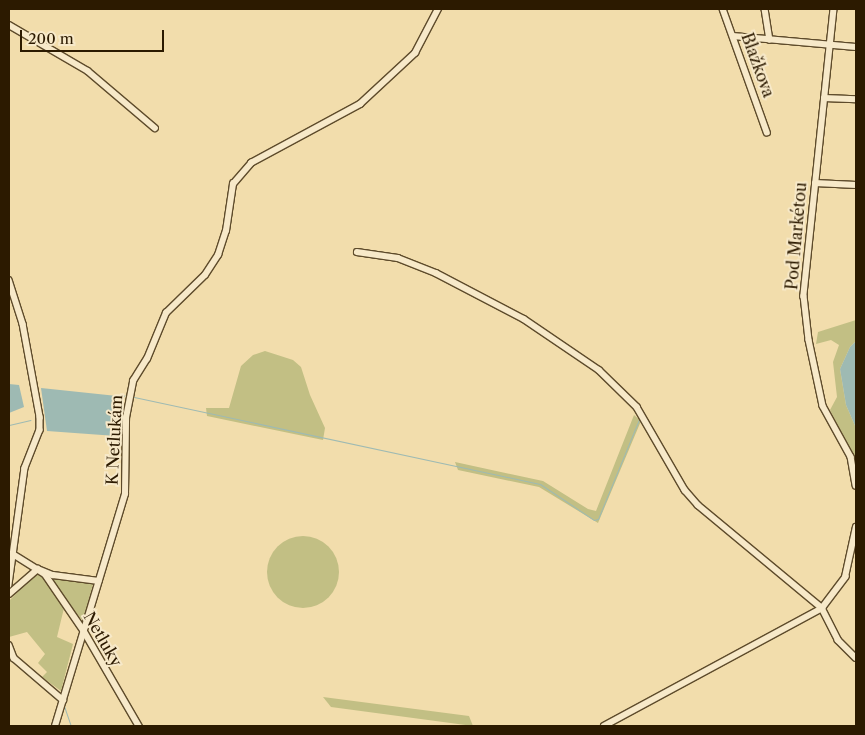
<!DOCTYPE html>
<html>
<head>
<meta charset="utf-8">
<style>
	body { margin:0 }
	#map { position:relative; width:865px; height:735px; overflow:hidden; background:#f2ddac; font-family:"Libre Caslon Text",serif }
	div>[style] { position:absolute }
	.green>* { inset:0; background:#c2bf84 }
	.round { border-radius:50% }
	.water>* { inset:0; background:#9ebab3 }
	.stream>* { height:1px; margin:-0.5px; padding:0 0.5px; transform-origin:0.5px; border-radius:0.5px; background:#9ebab3 }
	.roads { filter:drop-shadow(1px 0 #5e4b2b) drop-shadow(-1px 0 #5e4b2b) drop-shadow(0 1px #5e4b2b) drop-shadow(0 -1px #5e4b2b) }
	.minor>* { height:5.5px; margin:-2.75px; padding:0 2.75px; transform-origin:2.75px; border-radius:2.75px; background:#f7e9c9 }
	span { translate:-50% -50%; white-space:nowrap; text-align:center; line-height:1.15; -webkit-text-stroke:4px #f7e9c9; paint-order:stroke }
	.street-label { font-size:16px; color:#2c1a00 }
	.frame { position:absolute; inset:0; border:10px solid #2c1a00; pointer-events:none }
	.scale { position:absolute; left:20px; top:30px; width:144px; height:22px; box-sizing:border-box; border:2px solid #2c1a00; border-top:0; padding-left:6px; font-size:15px; line-height:18px; white-space:nowrap; color:#2c1a00; -webkit-text-stroke:4px #f7e9c9; paint-order:stroke }
</style>
</head>
<body>
<div id="map">
	<div class="green">
		<div style="clip-path:polygon(856px 320px,856px 341px,850px 347px,840px 369px,846px 405px,856px 428px,856px 463px,830px 410px,837px 397px,833px 362px,839px 345px,831px 340px,816px 344px,818px 332px)"></div>
		<div style="clip-path:polygon(265px 351px,293px 360px,301px 367px,310px 395px,325px 428px,323px 440px,207px 416px,206px 408px,229px 408px,241px 366px,253px 355px)"></div>
		<div style="clip-path:polygon(634px 415px,641px 421px,598px 523px,539px 487px,458px 470px,455px 462px,543px 481px,588px 509px,596px 511px)"></div>
		<div class="round" style="left:267px;top:536px;width:72px;height:72px"></div>
		<div style="clip-path:polygon(36px 573px,42px 574px,64px 608px,57px 637px,73px 644px,61px 691px,42px 677px,47px 672px,38px 663px,45px 654px,27px 632px,9px 637px,9px 601px)"></div>
		<div style="clip-path:polygon(50px 577px,93px 584px,83px 621px,66px 601px)"></div>
		<div style="clip-path:polygon(323px 697px,469px 716px,473px 726px,331px 707px)"></div>
	</div>
	<div class="water">
		<div style="clip-path:polygon(856px 341px,856px 428px,846px 405px,840px 369px,850px 347px)"></div>
		<div style="clip-path:polygon(9px 384px,19px 385px,24px 407px,9px 413px)"></div>
		<div style="clip-path:polygon(41px 388px,117px 396px,120px 400px,116px 436px,47px 431px)"></div>
	</div>
	<div class="stream">
		<div style="left:134px;top:397px;width:415px;rotate:12.1deg"></div>
		<div style="left:540px;top:484px;width:65px;rotate:33.7deg"></div>
		<div style="left:594px;top:520px;width:4px;rotate:-14deg"></div>
		<div style="left:598px;top:519px;width:110px;rotate:-67.6deg"></div>
		<div style="left:120px;top:399px;width:6px;rotate:-39deg"></div>
		<div style="left:9px;top:425px;width:22px;rotate:-13deg"></div>
		<div style="left:9px;top:654px;width:6px;rotate:72deg"></div>
		<div style="left:11px;top:660px;width:58px;rotate:40.8deg"></div>
		<div style="left:57px;top:700px;width:2px;rotate:27deg"></div>
		<div style="left:64px;top:706px;width:21px;rotate:71deg"></div>
	</div>
	<div class="roads">
		<div class="minor">
			<div style="left:723px;top:9px;width:131px;rotate:70.3deg"></div>
			<div style="left:765px;top:9px;width:31px;rotate:81deg"></div>
			<div style="left:834px;top:9px;width:289px;rotate:96deg"></div>
			<div style="left:804px;top:296px;width:44px;rotate:83.5deg"></div>
			<div style="left:809px;top:340px;width:67px;rotate:78deg"></div>
			<div style="left:823px;top:406px;width:58px;rotate:61.2deg"></div>
			<div style="left:851px;top:457px;width:29px;rotate:80deg"></div>
			<div style="left:9px;top:25px;width:91px;rotate:30.2deg"></div>
			<div style="left:88px;top:71px;width:88px;rotate:40.4deg"></div>
			<div style="left:733px;top:36px;width:123px;rotate:5.1deg"></div>
			<div style="left:824px;top:98px;width:32px;rotate:2deg"></div>
			<div style="left:815px;top:183px;width:41px;rotate:2.8deg"></div>
			<div style="left:357px;top:252px;width:41px;rotate:8.3deg"></div>
			<div style="left:398px;top:258px;width:41px;rotate:21.5deg"></div>
			<div style="left:436px;top:273px;width:99px;rotate:27.6deg"></div>
			<div style="left:524px;top:319px;width:91px;rotate:34.2deg"></div>
			<div style="left:599px;top:370px;width:53px;rotate:44.2deg"></div>
			<div style="left:637px;top:407px;width:96px;rotate:60deg"></div>
			<div style="left:685px;top:490px;width:20px;rotate:49deg"></div>
			<div style="left:698px;top:505px;width:161px;rotate:39.7deg"></div>
			<div style="left:9px;top:280px;width:46px;rotate:72.3deg"></div>
			<div style="left:23px;top:324px;width:95px;rotate:79.6deg"></div>
			<div style="left:40px;top:417px;width:13px;rotate:90deg"></div>
			<div style="left:40px;top:430px;width:41px;rotate:111.5deg"></div>
			<div style="left:25px;top:468px;width:118px;rotate:97.8deg"></div>
			<div style="left:13px;top:554px;width:38px;rotate:32deg"></div>
			<div style="left:45px;top:574px;width:69px;rotate:55.6deg"></div>
			<div style="left:84px;top:631px;width:110px;rotate:59.9deg"></div>
			<div style="left:9px;top:594px;width:38px;rotate:-41deg"></div>
			<div style="left:38px;top:569px;width:16px;rotate:22deg"></div>
			<div style="left:53px;top:575px;width:46px;rotate:7.4deg"></div>
			<div style="left:822px;top:608px;width:39px;rotate:-53deg"></div>
			<div style="left:845px;top:577px;width:51px;rotate:-77.6deg"></div>
			<div style="left:822px;top:608px;width:36px;rotate:63deg"></div>
			<div style="left:838px;top:640px;width:25px;rotate:45deg"></div>
			<div style="left:9px;top:645px;width:14px;rotate:69deg"></div>
			<div style="left:14px;top:658px;width:65px;rotate:40.6deg"></div>
			<div style="left:55px;top:726px;width:242px;rotate:-73.2deg"></div>
			<div style="left:125px;top:494px;width:76px;rotate:-89.2deg"></div>
			<div style="left:126px;top:418px;width:38px;rotate:-79deg"></div>
			<div style="left:133px;top:381px;width:26px;rotate:-58deg"></div>
			<div style="left:147px;top:359px;width:50px;rotate:-67.6deg"></div>
			<div style="left:166px;top:313px;width:54px;rotate:-44.3deg"></div>
			<div style="left:205px;top:275px;width:24px;rotate:-57deg"></div>
			<div style="left:218px;top:255px;width:25px;rotate:-72deg"></div>
			<div style="left:226px;top:231px;width:48px;rotate:-81.5deg"></div>
			<div style="left:233px;top:184px;width:28px;rotate:-49deg"></div>
			<div style="left:251px;top:163px;width:124px;rotate:-28.4deg"></div>
			<div style="left:360px;top:104px;width:75px;rotate:-42.8deg"></div>
			<div style="left:415px;top:53px;width:50px;rotate:-62.4deg"></div>
			<div style="left:604px;top:726px;width:248px;rotate:-28.4deg"></div>
		</div>
	</div>
	<div class="street-label">
		<span style="left:758px;top:65px;rotate:70deg">Blažkova</span>
		<span style="left:796px;top:236px;rotate:-85deg">Pod Markétou</span>
		<span style="left:114px;top:440px;rotate:-87deg">K Netlukám</span>
		<span style="left:103px;top:639px;rotate:60deg">Netluky</span>
	</div>
	<div class="frame"></div>
	<div class="scale">200 m</div>
</div>
</body>
</html>
